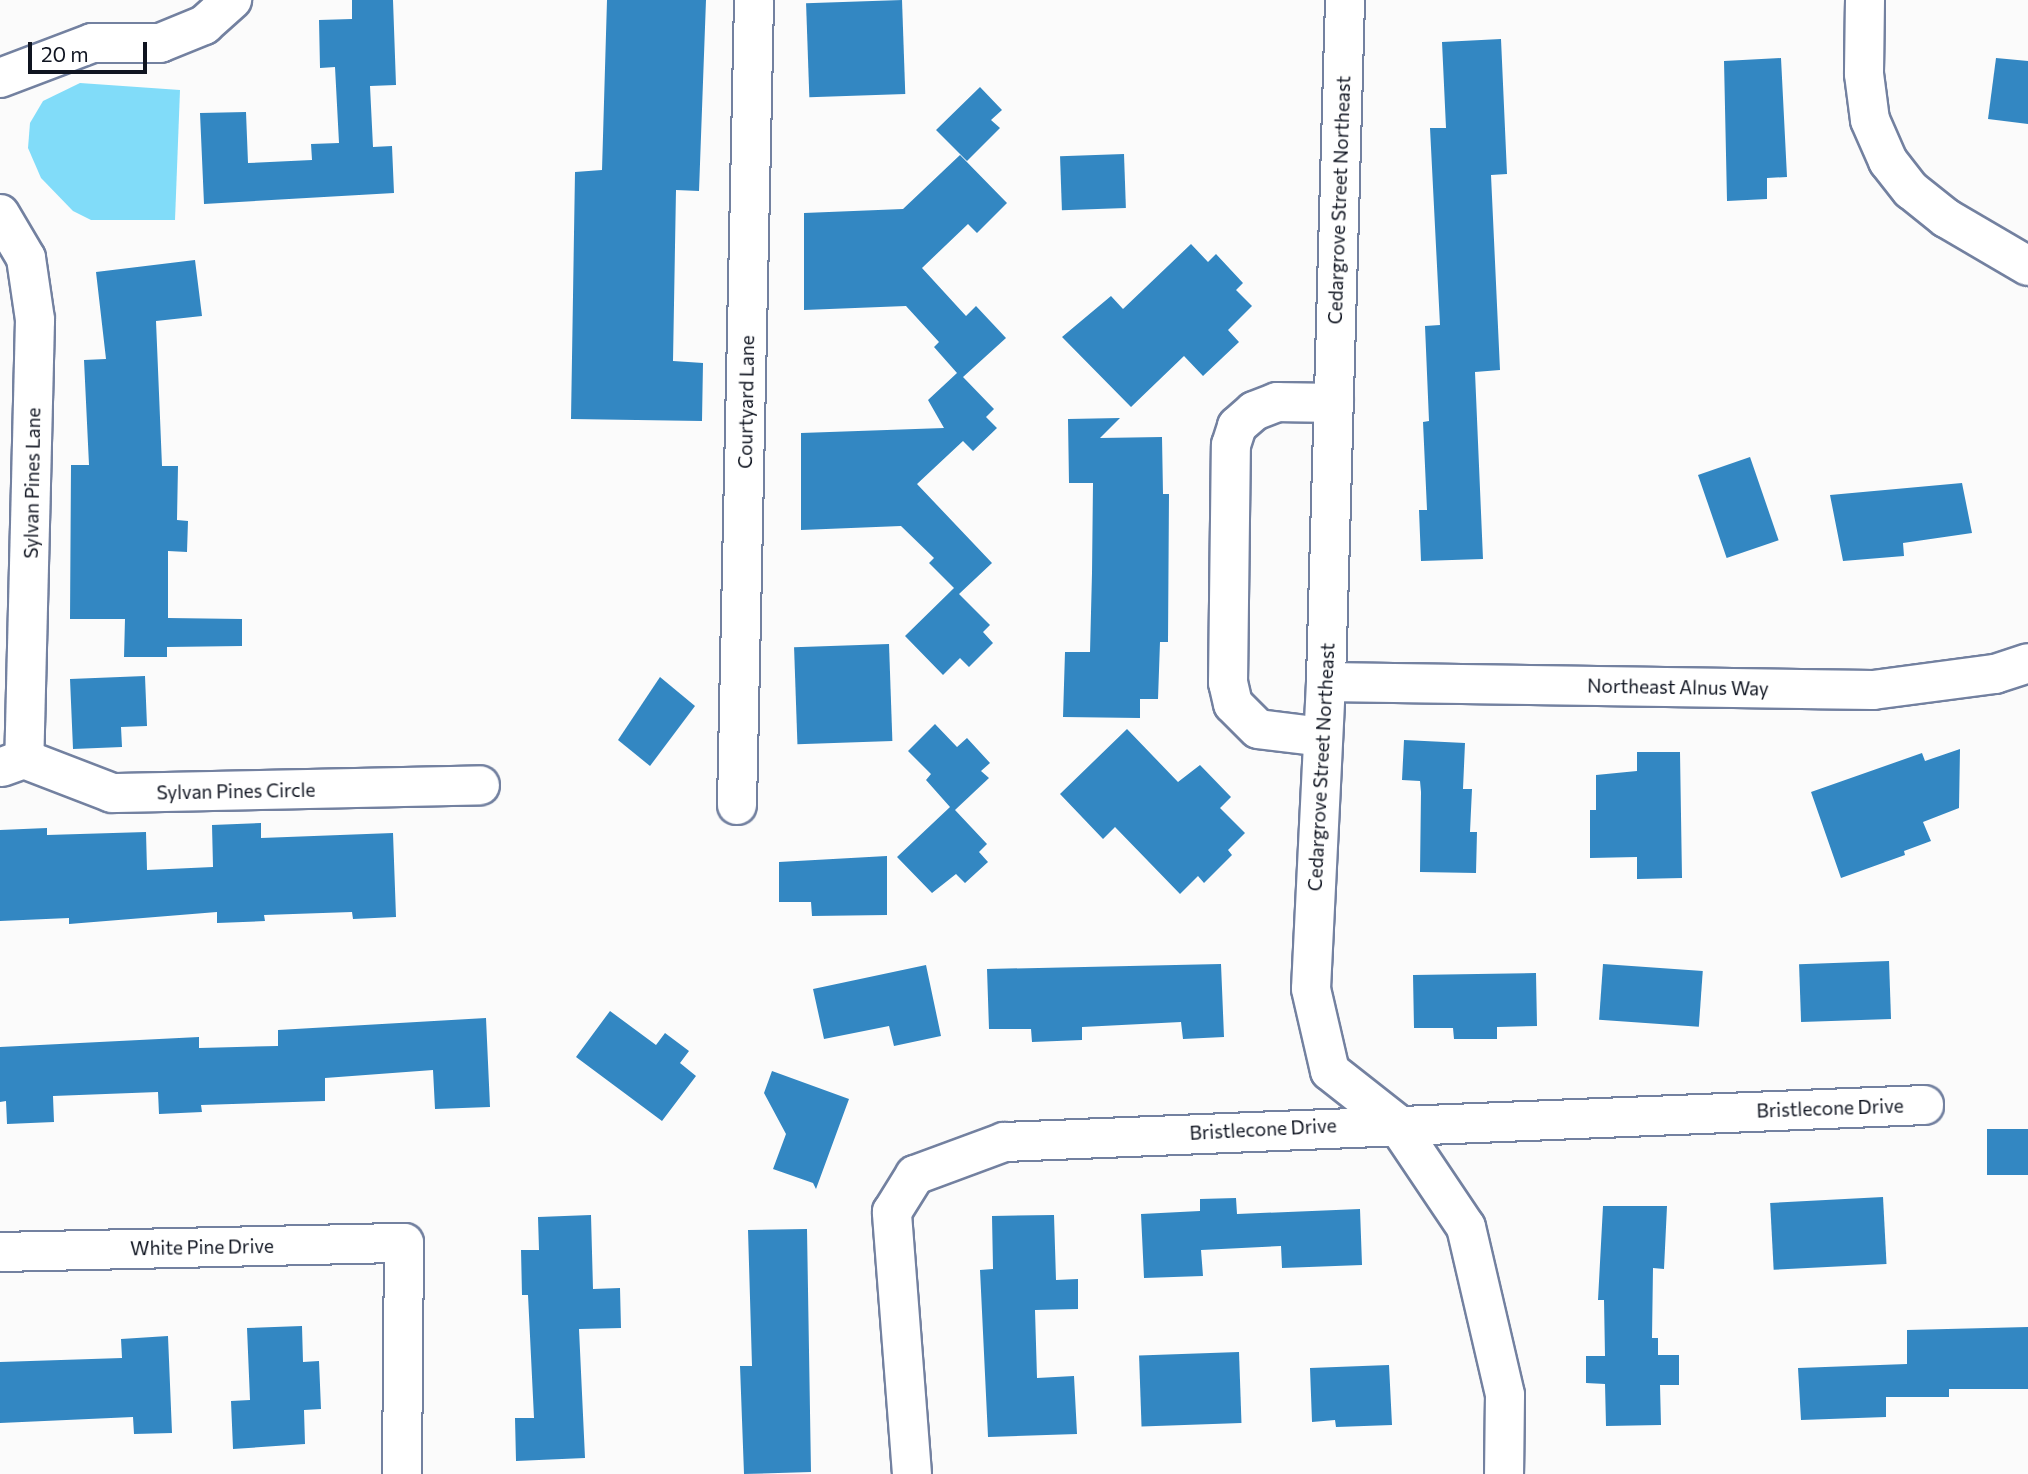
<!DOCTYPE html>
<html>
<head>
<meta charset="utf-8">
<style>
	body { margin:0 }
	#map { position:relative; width:2028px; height:1474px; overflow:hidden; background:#fbfbfb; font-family:Commissioner,sans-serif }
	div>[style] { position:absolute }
	.water>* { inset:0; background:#81dcf9 }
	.building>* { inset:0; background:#3387c2; transform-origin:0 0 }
	.roads { filter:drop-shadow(2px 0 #7381a0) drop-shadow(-2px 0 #7381a0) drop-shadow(0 2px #7381a0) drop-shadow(0 -2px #7381a0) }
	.minor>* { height:38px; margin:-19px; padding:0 19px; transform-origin:19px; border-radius:19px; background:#fff }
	span { translate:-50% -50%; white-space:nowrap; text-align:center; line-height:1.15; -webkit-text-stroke:5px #fff; paint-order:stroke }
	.street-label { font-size:19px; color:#0f1420 }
	.scale { position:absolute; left:28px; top:42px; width:119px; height:32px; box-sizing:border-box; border:4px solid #0f1420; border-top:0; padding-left:9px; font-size:21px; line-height:24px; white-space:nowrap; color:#0f1420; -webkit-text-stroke:5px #fff; paint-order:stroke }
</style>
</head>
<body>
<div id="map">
	<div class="water">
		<div style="clip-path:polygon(80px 83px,180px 90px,175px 220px,91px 220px,73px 211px,41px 178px,28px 148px,30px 123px,43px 101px)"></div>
	</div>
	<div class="building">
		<div style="clip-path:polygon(352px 0,393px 0,396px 85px,370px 86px,373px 147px,392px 146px,394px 193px,204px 204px,200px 113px,246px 112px,248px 163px,312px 160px,311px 144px,339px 143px,335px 67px,320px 68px,319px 20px,352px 19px)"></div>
		<div style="clip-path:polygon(607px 0,706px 0,699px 191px,676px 190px,673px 361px,703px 363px,702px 421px,571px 419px,575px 172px,602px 170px)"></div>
		<div style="left:902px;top:0;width:94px;height:96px;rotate:88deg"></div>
		<div style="clip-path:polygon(1501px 39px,1507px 174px,1491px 175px,1500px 370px,1475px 372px,1483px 559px,1421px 561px,1419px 510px,1427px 510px,1423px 422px,1429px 421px,1425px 326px,1440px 325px,1430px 128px,1446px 128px,1442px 42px)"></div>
		<div style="clip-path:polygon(1781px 58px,1787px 177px,1767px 178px,1767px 199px,1727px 201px,1724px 61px)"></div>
		<div style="clip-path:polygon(1996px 58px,2028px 61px,2028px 124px,1988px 119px)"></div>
		<div style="clip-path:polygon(980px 87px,1002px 110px,991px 120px,1000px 128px,967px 161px,936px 130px)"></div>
		<div style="left:1124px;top:154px;width:54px;height:64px;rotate:88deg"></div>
		<div style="clip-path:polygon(960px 155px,1007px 203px,977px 233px,968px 224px,922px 268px,966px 316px,976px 306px,1006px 338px,963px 377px,994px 409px,986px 417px,997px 428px,973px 451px,963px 441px,917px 484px,992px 563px,959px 594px,990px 625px,983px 632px,993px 643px,969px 667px,960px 658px,943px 675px,905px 636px,954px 588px,929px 563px,934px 558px,901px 526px,801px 530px,801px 433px,944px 428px,928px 400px,957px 373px,934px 347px,939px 342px,906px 306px,804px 310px,804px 213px,903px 209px)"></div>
		<div style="clip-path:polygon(1191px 244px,1208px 262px,1216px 254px,1243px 283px,1236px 290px,1252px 306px,1228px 330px,1239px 342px,1203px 376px,1184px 356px,1131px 407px,1062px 337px,1111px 296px,1123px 309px)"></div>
		<div style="clip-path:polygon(195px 260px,202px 316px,156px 321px,162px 466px,178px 466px,177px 520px,188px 521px,187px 552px,168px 551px,168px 618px,242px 619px,242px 646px,167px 647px,167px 657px,124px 657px,125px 619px,70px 619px,71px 465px,89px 465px,84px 360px,106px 359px,96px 272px)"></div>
		<div style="clip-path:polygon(1120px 418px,1100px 438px,1162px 437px,1163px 494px,1169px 494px,1168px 642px,1160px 642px,1158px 699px,1140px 699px,1140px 718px,1063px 717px,1065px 652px,1090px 652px,1092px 573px,1093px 483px,1069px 483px,1068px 419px)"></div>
		<div style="left:1750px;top:457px;width:88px;height:55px;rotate:71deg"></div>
		<div style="clip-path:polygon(1962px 483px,1972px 533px,1903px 543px,1904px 556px,1843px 561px,1830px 495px)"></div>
		<div style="left:889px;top:644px;width:97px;height:95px;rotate:88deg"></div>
		<div style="clip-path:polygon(145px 676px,147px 726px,121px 727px,122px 747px,73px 749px,70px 679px)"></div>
		<div style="clip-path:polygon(660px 677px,695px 706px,650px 766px,618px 740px)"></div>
		<div style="clip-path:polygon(935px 724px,957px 747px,967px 738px,990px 763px,981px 771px,989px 778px,955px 810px,987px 844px,979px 852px,988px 862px,965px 883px,956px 874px,932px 893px,897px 857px,950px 807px,926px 780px,931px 774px,908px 751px)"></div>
		<div style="clip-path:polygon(1127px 729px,1178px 782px,1200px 765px,1231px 797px,1220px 808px,1245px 833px,1228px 850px,1232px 855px,1204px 883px,1198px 876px,1180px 894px,1115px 827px,1103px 839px,1060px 794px)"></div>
		<div style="clip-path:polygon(1404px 740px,1465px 743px,1463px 789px,1472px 789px,1470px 832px,1477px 832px,1476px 873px,1420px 872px,1421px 792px,1420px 781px,1402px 780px)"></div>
		<div style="clip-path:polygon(1960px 749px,1959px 808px,1923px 822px,1931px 841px,1904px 851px,1905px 855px,1841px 878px,1811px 792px,1922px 753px,1925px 761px)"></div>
		<div style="clip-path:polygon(1637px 752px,1680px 752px,1682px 878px,1637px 879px,1637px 857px,1590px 858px,1590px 810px,1596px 810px,1596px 775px,1637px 771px)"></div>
		<div style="clip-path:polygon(261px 823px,261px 838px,393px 833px,396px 917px,353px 919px,352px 912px,264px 915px,265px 921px,217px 923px,217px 912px,69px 924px,69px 918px,0 921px,0 830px,47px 828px,47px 835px,146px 832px,147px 870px,213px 867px,212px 825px)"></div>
		<div style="clip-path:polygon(887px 856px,887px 915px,812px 916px,811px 902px,779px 902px,779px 862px)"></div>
		<div style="left:1889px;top:961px;width:58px;height:90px;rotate:88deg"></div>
		<div style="clip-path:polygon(1221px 964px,1224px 1037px,1183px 1039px,1181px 1022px,1082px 1027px,1082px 1040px,1032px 1042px,1031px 1029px,989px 1029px,987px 969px)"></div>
		<div style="left:1603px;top:964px;width:100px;height:56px;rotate:4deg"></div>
		<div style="clip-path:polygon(926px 965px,941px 1036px,894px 1046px,889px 1026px,824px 1039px,813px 989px)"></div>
		<div style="clip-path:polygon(1536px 973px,1537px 1026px,1497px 1027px,1497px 1039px,1454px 1039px,1453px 1028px,1414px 1028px,1413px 975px)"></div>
		<div style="clip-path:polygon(610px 1011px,656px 1045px,665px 1033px,689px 1051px,680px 1063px,696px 1076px,662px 1121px,576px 1057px)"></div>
		<div style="clip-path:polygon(486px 1018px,490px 1107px,435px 1109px,433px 1070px,325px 1078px,325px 1101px,201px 1105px,202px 1112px,159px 1114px,158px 1092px,53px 1096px,54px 1122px,7px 1124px,6px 1101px,0 1102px,0 1047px,199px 1037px,199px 1048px,278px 1046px,278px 1030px)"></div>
		<div style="clip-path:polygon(772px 1071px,849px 1099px,816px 1189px,813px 1183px,773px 1169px,786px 1134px,764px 1093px)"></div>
		<div style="left:1987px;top:1129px;width:41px;height:46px"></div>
		<div style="left:1883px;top:1197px;width:67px;height:113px;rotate:87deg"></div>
		<div style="clip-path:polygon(1236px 1198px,1237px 1214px,1360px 1209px,1362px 1265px,1282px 1268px,1281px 1246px,1201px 1250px,1203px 1276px,1144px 1278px,1141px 1214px,1200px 1211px,1200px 1199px)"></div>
		<div style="clip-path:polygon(1603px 1206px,1667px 1206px,1664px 1269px,1653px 1268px,1652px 1338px,1658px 1338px,1658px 1355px,1679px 1355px,1679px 1385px,1660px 1385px,1661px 1425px,1606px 1426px,1605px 1384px,1586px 1383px,1586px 1356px,1605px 1356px,1604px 1300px,1598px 1300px)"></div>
		<div style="clip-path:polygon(591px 1215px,593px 1289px,620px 1288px,621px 1328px,579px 1329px,585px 1458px,516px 1461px,515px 1418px,534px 1418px,528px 1295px,522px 1295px,521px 1250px,539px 1250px,538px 1217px)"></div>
		<div style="clip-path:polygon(1054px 1215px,1056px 1280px,1078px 1279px,1078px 1309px,1035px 1310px,1037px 1378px,1074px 1376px,1077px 1434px,988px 1437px,980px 1270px,993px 1269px,992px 1216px)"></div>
		<div style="clip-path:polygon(807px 1229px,811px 1472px,744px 1474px,740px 1366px,752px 1366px,748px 1230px)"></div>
		<div style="clip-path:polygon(302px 1326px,303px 1362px,319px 1361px,321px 1409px,304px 1410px,305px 1444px,233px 1449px,231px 1401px,250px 1400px,247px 1328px)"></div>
		<div style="clip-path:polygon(2028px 1327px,2028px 1389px,1949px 1389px,1949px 1397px,1886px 1397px,1886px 1417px,1801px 1420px,1798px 1368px,1907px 1364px,1907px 1330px)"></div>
		<div style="clip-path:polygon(168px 1336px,172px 1433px,134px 1434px,133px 1417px,0 1423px,0 1362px,122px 1358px,121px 1339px)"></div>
		<div style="left:1239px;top:1352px;width:71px;height:100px;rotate:88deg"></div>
		<div style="clip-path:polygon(1389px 1365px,1392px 1425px,1336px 1427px,1335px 1420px,1312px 1422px,1310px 1368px)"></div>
	</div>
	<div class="roads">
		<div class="minor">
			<div style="left:1345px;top:0;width:682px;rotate:91.6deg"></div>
			<div style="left:1326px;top:682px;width:307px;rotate:92.8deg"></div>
			<div style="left:1311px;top:989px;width:84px;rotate:77deg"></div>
			<div style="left:1330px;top:1071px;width:84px;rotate:38.2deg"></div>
			<div style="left:1396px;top:1123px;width:125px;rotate:56.1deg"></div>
			<div style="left:1466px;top:1227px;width:172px;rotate:76.9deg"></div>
			<div style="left:1505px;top:1395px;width:79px;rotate:90.7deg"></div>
			<div style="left:1865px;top:0;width:74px;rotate:90.8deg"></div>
			<div style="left:1864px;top:74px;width:46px;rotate:82.6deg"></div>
			<div style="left:1870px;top:120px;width:45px;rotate:66.3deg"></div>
			<div style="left:1888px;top:161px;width:37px;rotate:52deg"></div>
			<div style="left:1911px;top:190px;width:45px;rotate:38.7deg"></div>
			<div style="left:1946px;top:218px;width:95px;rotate:30.3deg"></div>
			<div style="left:0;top:78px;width:98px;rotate:-20.8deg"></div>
			<div style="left:92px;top:43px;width:68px"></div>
			<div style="left:160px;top:43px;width:48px;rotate:-22.2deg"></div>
			<div style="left:204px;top:25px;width:38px;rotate:-42deg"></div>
			<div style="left:0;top:214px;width:51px;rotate:59.4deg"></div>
			<div style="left:26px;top:258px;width:63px;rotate:81.7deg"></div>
			<div style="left:35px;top:320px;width:439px;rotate:91.4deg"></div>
			<div style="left:1326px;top:682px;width:547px;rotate:0.84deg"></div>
			<div style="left:1873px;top:690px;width:123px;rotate:-7.5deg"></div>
			<div style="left:1995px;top:674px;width:35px;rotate:-18deg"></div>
			<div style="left:1323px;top:737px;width:65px;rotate:-173deg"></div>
			<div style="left:1258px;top:729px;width:35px;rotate:-135deg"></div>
			<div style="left:1233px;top:704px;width:22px;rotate:-103deg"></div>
			<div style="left:1228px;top:683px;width:238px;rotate:-89.3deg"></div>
			<div style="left:1231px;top:445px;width:20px;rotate:-72deg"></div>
			<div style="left:1237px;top:426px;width:23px;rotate:-41deg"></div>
			<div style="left:1254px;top:411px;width:25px;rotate:-21deg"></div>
			<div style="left:1277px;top:402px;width:57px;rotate:1deg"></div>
			<div style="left:2px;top:767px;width:23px;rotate:-20deg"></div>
			<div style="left:24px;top:759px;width:94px;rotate:21.1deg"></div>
			<div style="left:112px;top:793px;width:368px;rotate:-1.2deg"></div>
			<div style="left:737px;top:805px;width:805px;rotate:-88.79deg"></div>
			<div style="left:0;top:1252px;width:404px;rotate:-1.3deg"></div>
			<div style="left:404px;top:1243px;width:231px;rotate:90.5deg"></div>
			<div style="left:912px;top:1474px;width:263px;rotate:-94.4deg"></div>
			<div style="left:892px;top:1212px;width:44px;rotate:-58.1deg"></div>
			<div style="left:915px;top:1175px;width:95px;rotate:-20.3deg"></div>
			<div style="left:1004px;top:1142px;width:921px;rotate:-2.3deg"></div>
		</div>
	</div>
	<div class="street-label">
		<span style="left:1339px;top:200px;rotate:-88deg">Cedargrove Street Northeast</span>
		<span style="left:746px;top:402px;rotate:-89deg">Courtyard Lane</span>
		<span style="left:32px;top:483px;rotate:-89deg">Sylvan Pines Lane</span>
		<span style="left:1678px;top:687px;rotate:1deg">Northeast Alnus Way</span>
		<span style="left:1321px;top:767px;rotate:-87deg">Cedargrove Street Northeast</span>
		<span style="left:236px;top:791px;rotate:-1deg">Sylvan Pines Circle</span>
		<span style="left:1830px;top:1108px;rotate:-2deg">Bristlecone Drive</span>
		<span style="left:1263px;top:1129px;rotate:-3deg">Bristlecone Drive</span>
		<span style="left:202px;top:1247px;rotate:-1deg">White Pine Drive</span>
	</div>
	<div class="scale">20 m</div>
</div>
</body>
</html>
